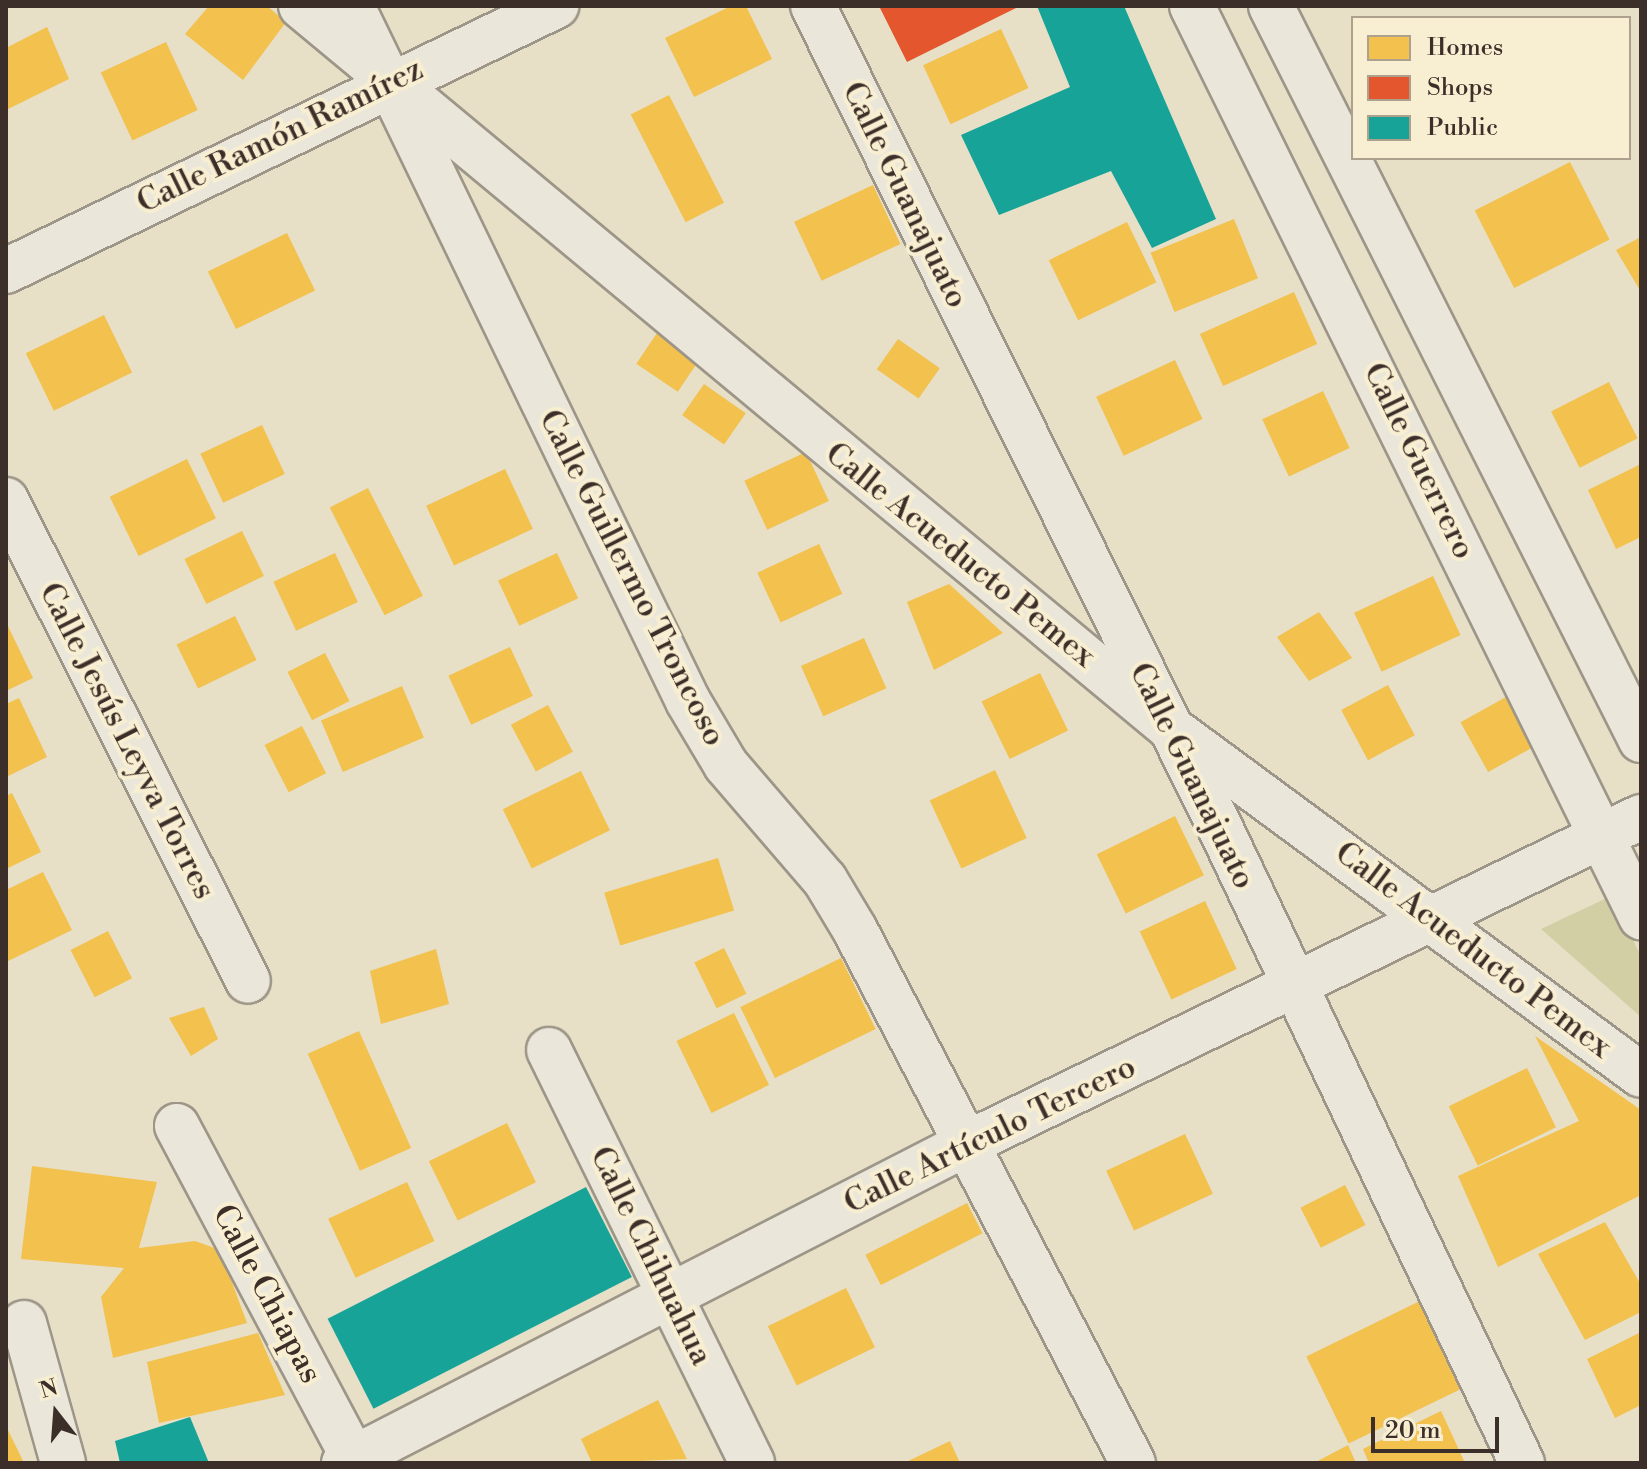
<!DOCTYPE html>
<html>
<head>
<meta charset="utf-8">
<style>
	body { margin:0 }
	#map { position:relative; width:1647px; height:1469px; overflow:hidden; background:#e7dfc6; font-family:"Libre Bodoni",serif }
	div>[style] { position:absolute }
	.green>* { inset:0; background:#d3cfa5 }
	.homes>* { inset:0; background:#f2c14e; transform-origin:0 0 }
	.shops>* { inset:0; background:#e4572e }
	.public>* { inset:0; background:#17a398; transform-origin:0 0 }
	.roads { filter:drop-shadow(2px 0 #9d9688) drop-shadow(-2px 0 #9d9688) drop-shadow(0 2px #9d9688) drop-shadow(0 -2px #9d9688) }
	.minor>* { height:44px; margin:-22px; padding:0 22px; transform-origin:22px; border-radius:22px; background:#eae7da }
	.tertiary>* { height:44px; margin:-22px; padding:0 22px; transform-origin:22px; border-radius:22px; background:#eae7da }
	.secondary>* { height:44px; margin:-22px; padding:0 22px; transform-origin:22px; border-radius:22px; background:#eae7da }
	span { translate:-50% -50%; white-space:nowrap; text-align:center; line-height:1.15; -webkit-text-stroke:8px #f8eed1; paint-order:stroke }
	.street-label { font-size:32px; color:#3c2e28 }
	.frame { position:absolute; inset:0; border:8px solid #3c2e28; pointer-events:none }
	.legend { position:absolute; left:1351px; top:16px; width:280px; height:144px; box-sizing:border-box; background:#f8eed1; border:2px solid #ada18d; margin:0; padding:10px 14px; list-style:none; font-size:24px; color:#3c2e28 }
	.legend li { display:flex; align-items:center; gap:16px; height:40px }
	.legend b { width:40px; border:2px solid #ada18d }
	.north { position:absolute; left:16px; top:1373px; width:80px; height:80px; -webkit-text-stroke:6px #f8eed1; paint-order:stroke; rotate:343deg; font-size:22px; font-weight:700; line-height:32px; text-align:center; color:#3c2e28 }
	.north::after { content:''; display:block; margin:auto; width:28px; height:36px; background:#3c2e28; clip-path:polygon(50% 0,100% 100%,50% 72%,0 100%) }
	.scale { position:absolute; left:1371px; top:1417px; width:128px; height:36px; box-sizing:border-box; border:4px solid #3c2e28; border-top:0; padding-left:10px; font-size:24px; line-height:28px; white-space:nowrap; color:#3c2e28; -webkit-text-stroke:6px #f8eed1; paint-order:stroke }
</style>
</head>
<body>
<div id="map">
	<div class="green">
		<div style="clip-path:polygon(1611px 896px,1641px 956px,1641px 1017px,1541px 929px)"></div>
	</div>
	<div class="homes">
		<div style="clip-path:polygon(209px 6px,267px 6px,286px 22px,243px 80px,185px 34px)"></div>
		<div style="clip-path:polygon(731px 6px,746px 6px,772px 59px,694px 97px,665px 38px)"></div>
		<div style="clip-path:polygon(47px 27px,69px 79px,6px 110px,6px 48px)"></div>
		<div style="left:1001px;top:29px;width:65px;height:86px;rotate:65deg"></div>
		<div style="left:166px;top:42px;width:75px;height:72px;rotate:65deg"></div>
		<div style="left:669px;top:95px;width:121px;height:43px;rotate:63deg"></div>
		<div style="left:1570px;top:162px;width:87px;height:107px;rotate:63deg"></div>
		<div style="left:873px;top:185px;width:65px;height:87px;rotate:65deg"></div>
		<div style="left:1234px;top:219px;width:64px;height:90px;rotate:68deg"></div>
		<div style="left:1127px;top:222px;width:67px;height:87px;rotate:64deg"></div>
		<div style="left:287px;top:233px;width:64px;height:88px;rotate:64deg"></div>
		<div style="clip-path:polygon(1641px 237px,1641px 292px,1616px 250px)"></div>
		<div style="left:1294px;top:292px;width:57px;height:103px;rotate:66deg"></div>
		<div style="left:104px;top:315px;width:64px;height:87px;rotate:64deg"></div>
		<div style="left:657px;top:333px;width:50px;height:37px;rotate:34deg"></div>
		<div style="left:898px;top:339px;width:51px;height:37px;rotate:35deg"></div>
		<div style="left:1175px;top:360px;width:65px;height:87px;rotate:65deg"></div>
		<div style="left:1609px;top:382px;width:63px;height:65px;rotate:63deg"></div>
		<div style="left:704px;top:384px;width:51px;height:38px;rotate:35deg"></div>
		<div style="left:1323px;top:391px;width:63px;height:67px;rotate:65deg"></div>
		<div style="left:262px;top:425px;width:54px;height:68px;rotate:65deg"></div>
		<div style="left:806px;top:452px;width:54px;height:68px;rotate:65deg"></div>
		<div style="left:187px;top:459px;width:66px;height:86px;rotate:64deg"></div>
		<div style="clip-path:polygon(1641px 464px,1641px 537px,1616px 549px,1588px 490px)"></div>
		<div style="left:505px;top:469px;width:66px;height:87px;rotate:65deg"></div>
		<div style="left:368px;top:488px;width:121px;height:43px;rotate:63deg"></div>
		<div style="left:242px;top:531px;width:50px;height:64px;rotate:64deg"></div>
		<div style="left:819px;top:544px;width:55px;height:68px;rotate:65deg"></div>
		<div style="left:335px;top:553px;width:54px;height:68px;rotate:65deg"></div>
		<div style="left:557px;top:553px;width:50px;height:65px;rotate:65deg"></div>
		<div style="left:1433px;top:576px;width:65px;height:87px;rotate:65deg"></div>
		<div style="clip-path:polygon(949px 584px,1003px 633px,934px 670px,907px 602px)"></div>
		<div style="clip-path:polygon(1319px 612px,1352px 658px,1309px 681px,1277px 637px)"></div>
		<div style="left:235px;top:616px;width:49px;height:65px;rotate:64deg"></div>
		<div style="clip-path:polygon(6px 622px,33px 678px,6px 691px)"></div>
		<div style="left:864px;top:638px;width:55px;height:69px;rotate:66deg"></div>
		<div style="left:510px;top:647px;width:54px;height:68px;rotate:65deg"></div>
		<div style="left:325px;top:653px;width:54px;height:42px;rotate:63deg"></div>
		<div style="left:1040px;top:673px;width:64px;height:65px;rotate:64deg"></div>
		<div style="left:1388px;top:685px;width:57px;height:53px;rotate:62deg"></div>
		<div style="left:402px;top:686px;width:56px;height:88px;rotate:67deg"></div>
		<div style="left:1506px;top:697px;width:57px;height:52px;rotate:61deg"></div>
		<div style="clip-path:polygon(19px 698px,47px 757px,6px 777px,6px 704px)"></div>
		<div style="left:548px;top:705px;width:53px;height:42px;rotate:62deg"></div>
		<div style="left:302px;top:726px;width:53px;height:42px;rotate:63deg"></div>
		<div style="left:995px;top:770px;width:75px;height:72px;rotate:65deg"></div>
		<div style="left:581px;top:771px;width:66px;height:87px;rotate:64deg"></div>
		<div style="clip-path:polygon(12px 793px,41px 852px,6px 869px,6px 796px)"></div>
		<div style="left:1175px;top:816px;width:66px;height:87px;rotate:64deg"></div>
		<div style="left:718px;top:858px;width:55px;height:119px;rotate:73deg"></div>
		<div style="clip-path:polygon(43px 872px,72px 930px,6px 962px,6px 890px)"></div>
		<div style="left:1205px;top:901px;width:75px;height:72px;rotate:65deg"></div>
		<div style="left:108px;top:931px;width:53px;height:42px;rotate:63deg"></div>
		<div style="left:724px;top:948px;width:51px;height:33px;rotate:64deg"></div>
		<div style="clip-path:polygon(436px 949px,449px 1004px,381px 1024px,370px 971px)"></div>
		<div style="left:841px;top:958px;width:79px;height:112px;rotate:64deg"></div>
		<div style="clip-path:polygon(204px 1007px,218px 1039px,191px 1056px,169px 1018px)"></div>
		<div style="left:734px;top:1013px;width:80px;height:64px;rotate:64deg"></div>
		<div style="left:359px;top:1031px;width:128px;height:56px;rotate:66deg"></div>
		<div style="clip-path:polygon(1535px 1036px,1641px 1110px,1641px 1195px,1498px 1267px,1458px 1176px,1579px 1121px)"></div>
		<div style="left:1527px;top:1068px;width:66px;height:87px;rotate:64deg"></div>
		<div style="left:507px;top:1123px;width:66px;height:87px;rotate:64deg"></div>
		<div style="left:1185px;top:1134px;width:66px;height:87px;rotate:65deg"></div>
		<div style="clip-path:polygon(32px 1166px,157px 1182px,139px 1248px,195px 1241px,220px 1250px,247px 1323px,113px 1358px,101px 1297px,124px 1268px,21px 1259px)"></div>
		<div style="left:407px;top:1182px;width:65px;height:87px;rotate:65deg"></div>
		<div style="left:1345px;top:1185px;width:45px;height:50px;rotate:63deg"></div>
		<div style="left:967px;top:1203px;width:34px;height:114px;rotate:63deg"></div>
		<div style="clip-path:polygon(1605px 1222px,1641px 1285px,1641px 1312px,1585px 1340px,1538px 1254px)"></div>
		<div style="left:846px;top:1288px;width:66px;height:87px;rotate:64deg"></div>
		<div style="left:1424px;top:1299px;width:97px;height:131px;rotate:64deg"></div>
		<div style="clip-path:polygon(1641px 1332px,1641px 1405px,1615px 1418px,1587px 1359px)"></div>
		<div style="clip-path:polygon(258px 1333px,285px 1395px,159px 1423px,147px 1362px)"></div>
		<div style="clip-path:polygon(658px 1400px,687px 1459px,592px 1463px,581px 1439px)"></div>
		<div style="clip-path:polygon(1441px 1411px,1465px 1463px,1369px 1463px,1363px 1449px)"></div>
		<div style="clip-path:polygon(6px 1426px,24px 1463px,6px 1463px)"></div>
		<div style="clip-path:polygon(950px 1441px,960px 1463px,904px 1463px)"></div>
		<div style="clip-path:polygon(1348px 1445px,1356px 1463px,1314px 1463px)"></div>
	</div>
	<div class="shops">
		<div style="clip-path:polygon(879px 6px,1020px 6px,907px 62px)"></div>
	</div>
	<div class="public">
		<div style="clip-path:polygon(1037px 6px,1124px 6px,1216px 219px,1152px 248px,1111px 171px,999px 215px,961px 135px,1070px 87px)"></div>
		<div style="left:586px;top:1187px;width:101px;height:290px;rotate:63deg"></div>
		<div style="clip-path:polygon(190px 1417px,209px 1463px,120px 1463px,115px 1441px)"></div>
	</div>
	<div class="roads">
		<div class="minor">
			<div style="left:301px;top:6px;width:1128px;rotate:39.71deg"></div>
			<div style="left:1169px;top:727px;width:586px;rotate:36.4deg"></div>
			<div style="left:352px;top:6px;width:772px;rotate:64.2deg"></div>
			<div style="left:688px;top:701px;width:74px;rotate:59.3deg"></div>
			<div style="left:726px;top:765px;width:152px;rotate:49.3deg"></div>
			<div style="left:825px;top:880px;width:58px;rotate:59deg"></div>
			<div style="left:855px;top:930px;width:601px;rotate:62.45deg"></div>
			<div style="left:813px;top:6px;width:910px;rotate:63.63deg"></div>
			<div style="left:1217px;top:821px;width:711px;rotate:64.59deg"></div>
			<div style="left:6px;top:500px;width:538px;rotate:63.29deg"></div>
			<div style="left:549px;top:1050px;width:460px;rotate:63.8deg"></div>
			<div style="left:177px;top:1126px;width:382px;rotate:62deg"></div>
			<div style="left:24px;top:1323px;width:145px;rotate:74.4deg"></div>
		</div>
		<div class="tertiary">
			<div style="left:6px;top:271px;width:611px;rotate:-25.73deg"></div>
			<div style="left:344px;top:1463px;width:701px;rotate:-27.15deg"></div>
			<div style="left:968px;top:1143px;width:748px;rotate:-25.85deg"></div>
		</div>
		<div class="secondary">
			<div style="left:1192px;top:6px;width:1016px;rotate:63.76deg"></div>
			<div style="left:1271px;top:6px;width:822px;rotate:63.25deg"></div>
		</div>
	</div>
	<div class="street-label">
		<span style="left:280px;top:136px;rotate:-26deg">Calle Ramón Ramírez</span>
		<span style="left:905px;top:195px;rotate:64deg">Calle Guanajuato</span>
		<span style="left:1419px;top:461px;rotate:64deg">Calle Guerrero</span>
		<span style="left:960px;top:555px;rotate:39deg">Calle Acueducto Pemex</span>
		<span style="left:632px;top:578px;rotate:63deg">Calle Guillermo Troncoso</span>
		<span style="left:127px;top:741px;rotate:63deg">Calle Jesús Leyva Torres</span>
		<span style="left:1192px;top:776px;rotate:64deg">Calle Guanajuato</span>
		<span style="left:1473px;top:950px;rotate:37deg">Calle Acueducto Pemex</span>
		<span style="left:990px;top:1135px;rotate:-26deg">Calle Artículo Tercero</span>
		<span style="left:651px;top:1256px;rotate:64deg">Calle Chihuahua</span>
		<span style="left:267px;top:1294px;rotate:62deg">Calle Chiapas</span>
	</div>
	<div class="frame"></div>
	<ul class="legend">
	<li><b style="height:22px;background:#f2c14e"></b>Homes</li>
	<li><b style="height:22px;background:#e4572e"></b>Shops</li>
	<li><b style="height:22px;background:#17a398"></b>Public</li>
	</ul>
	<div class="north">N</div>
	<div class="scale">20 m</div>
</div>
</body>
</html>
